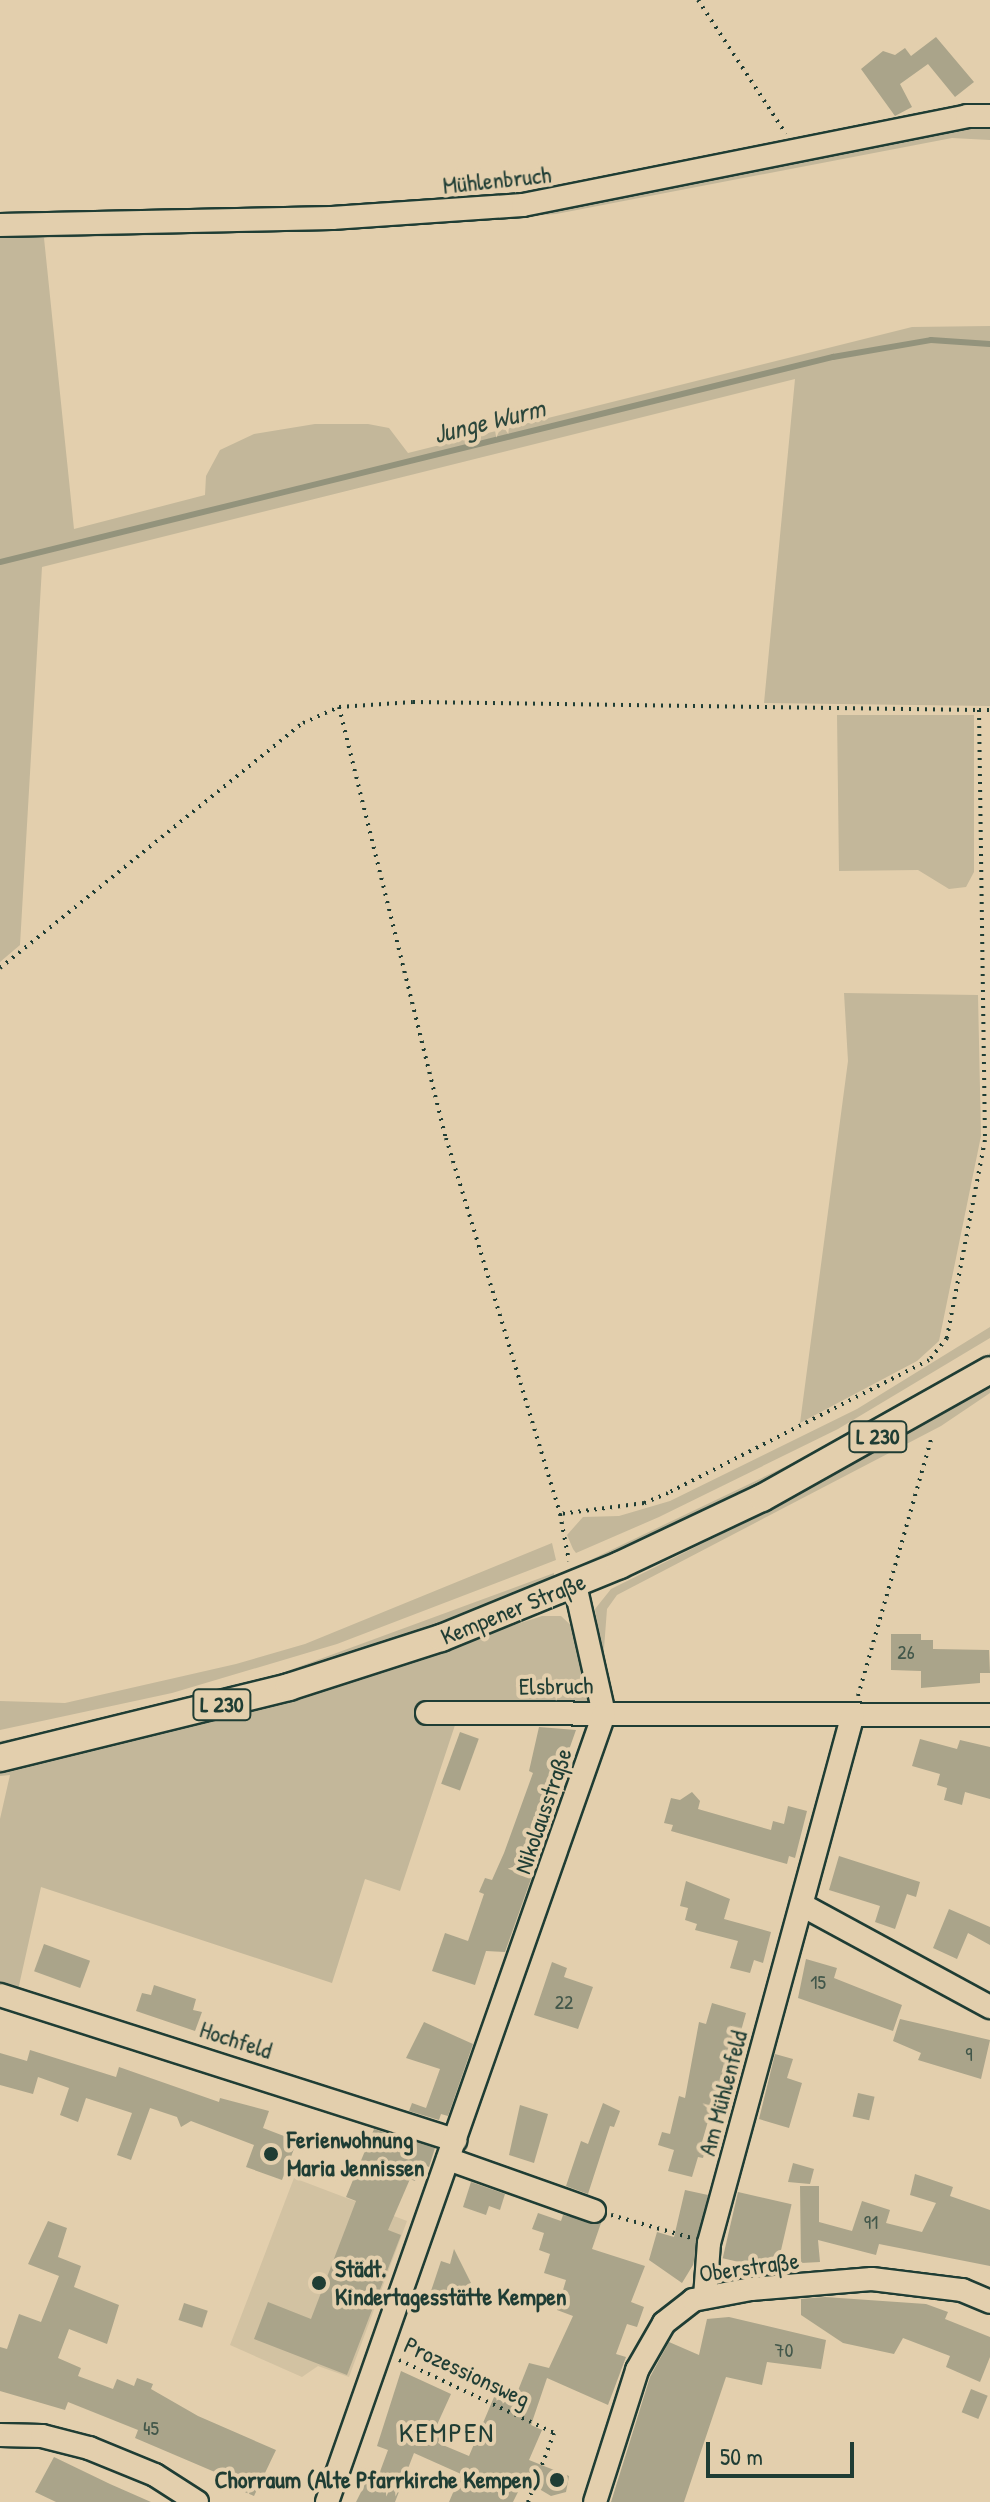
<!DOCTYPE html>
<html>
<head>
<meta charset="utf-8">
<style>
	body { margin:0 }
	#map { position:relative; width:990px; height:2502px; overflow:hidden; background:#e3cfad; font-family:"Patrick Hand",sans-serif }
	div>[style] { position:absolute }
	.built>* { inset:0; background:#d2c2a2 }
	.green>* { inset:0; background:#c3b79a }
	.stream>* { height:6px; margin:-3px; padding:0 3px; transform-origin:3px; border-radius:3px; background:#93937c }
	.building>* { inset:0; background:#aaa48a; transform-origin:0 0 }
	.path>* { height:4px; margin-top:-2px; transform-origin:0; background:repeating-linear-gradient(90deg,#1f3d34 0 2px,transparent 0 8px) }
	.roads { filter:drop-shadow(2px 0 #1f3d34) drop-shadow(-2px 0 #1f3d34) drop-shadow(0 2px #1f3d34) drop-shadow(0 -2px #1f3d34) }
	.minor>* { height:22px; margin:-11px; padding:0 11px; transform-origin:11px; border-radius:11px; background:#e3cfad }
	.major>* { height:26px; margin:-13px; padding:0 13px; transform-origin:13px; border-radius:13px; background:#e3cfad }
	.dots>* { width:22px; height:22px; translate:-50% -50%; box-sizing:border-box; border:4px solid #e3cfad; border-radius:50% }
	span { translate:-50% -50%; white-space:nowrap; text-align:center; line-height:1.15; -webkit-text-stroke:8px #e3cfad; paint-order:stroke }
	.number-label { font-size:20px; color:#42574a }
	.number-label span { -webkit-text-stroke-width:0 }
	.shield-label span { padding:2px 6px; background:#e3cfad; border:2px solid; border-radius:6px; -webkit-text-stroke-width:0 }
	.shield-label { font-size:22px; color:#1f3d34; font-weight:700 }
	.street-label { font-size:24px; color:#1f3d34 }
	.poi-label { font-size:24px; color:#1f3d34; font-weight:700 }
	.left { translate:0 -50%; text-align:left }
	.right { translate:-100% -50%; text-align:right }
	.water-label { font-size:26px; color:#2b463b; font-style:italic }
	.quarter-label { font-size:28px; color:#1f3d34; letter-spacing:2px }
	.scale { position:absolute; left:706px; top:2442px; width:148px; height:36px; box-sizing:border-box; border:4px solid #1f3d34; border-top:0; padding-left:10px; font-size:24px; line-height:28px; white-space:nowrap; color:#1f3d34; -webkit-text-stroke:6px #e3cfad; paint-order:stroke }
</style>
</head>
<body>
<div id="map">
	<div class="built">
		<div style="clip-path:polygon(294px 2178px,407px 2221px,349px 2377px,318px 2366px,302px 2377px,230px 2345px)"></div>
	</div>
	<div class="green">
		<div style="clip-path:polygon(966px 126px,990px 126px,990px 140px,952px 138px,556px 214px,323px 231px,44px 238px,74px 529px,205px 495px,206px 476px,220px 450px,254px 434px,315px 424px,368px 424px,389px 428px,408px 453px,912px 327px,990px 326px,990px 706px,764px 703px,795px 379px,42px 567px,20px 945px,0 962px,0 233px,355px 223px)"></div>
		<div style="clip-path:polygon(837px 715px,974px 715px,974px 872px,966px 887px,949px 889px,918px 870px,839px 871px)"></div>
		<div style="clip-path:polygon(844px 993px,978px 995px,981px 1136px,939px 1341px,917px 1361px,800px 1423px,848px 1061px)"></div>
		<div style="clip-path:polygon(990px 1327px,990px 1338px,838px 1429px,659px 1517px,576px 1553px,573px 1549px,567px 1535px,583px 1517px,619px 1516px,670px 1501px,857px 1409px)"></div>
		<div style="clip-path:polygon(990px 1353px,990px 1360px,831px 1453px,588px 1567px,584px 1563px,862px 1430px)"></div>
		<div style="clip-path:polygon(990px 1381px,990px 1393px,941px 1426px,617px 1595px,607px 1609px,603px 1662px,595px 1609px,611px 1589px,780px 1505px)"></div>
		<div style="clip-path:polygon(552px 1543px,556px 1560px,337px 1644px,172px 1693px,0 1730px,0 1701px,65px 1703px,236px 1664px,305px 1644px)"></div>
		<div style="clip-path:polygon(554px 1573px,554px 1579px,415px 1635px,289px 1677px,0 1747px,0 1741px,90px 1724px,282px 1673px)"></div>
		<div style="clip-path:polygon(542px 1616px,561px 1616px,577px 1631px,589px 1689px,586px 1704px,457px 1719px,400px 1891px,365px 1879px,332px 1983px,41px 1887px,18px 1990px,0 1985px,0 1819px,10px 1775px,0 1776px,0 1766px,265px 1706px)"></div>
	</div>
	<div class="stream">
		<div style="left:0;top:562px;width:858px;rotate:-13.83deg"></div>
		<div style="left:833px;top:357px;width:99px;rotate:-9.8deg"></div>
		<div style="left:931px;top:340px;width:59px;rotate:3.9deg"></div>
	</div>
	<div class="building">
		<div style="clip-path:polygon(936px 37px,974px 82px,955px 97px,928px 64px,900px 84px,912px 107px,895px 116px,861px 69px,883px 51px,895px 55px,905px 48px,911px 56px)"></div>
		<div style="clip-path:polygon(891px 1634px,921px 1634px,921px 1640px,933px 1640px,933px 1649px,989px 1650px,990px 1673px,980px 1673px,980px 1683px,921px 1688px,921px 1671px,891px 1670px)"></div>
		<div style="clip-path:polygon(539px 1727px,576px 1730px,527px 1868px,532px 1876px,505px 1952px,486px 1951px,475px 1985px,432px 1971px,445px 1933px,468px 1941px,484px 1894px,479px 1892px,485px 1878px,492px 1880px,504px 1853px,533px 1773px,529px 1771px)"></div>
		<div style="left:460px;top:1732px;width:20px;height:55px;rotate:20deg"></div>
		<div style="clip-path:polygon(920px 1739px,957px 1749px,960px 1740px,990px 1747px,990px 1799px,965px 1792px,962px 1805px,944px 1800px,947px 1788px,937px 1785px,940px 1774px,912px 1766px)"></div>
		<div style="clip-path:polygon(692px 1792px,700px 1801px,698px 1809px,771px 1830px,773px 1821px,784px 1824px,788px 1806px,807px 1811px,795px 1858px,789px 1856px,787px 1864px,671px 1831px,673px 1825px,664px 1823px,671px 1798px,680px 1800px)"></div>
		<div style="clip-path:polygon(839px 1856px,920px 1882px,916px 1897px,907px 1894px,895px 1929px,875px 1922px,880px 1906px,829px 1890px)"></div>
		<div style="clip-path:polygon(686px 1881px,730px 1899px,724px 1919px,771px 1932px,763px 1963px,754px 1960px,750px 1973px,730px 1968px,738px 1941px,695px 1930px,697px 1924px,685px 1920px,688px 1908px,680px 1906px)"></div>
		<div style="clip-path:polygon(949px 1909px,990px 1927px,990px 1945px,968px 1933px,957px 1959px,933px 1948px)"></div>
		<div style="left:44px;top:1944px;width:49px;height:29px;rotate:20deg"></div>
		<div style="clip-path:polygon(806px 1959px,837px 1968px,834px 1978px,902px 2005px,893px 2031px,798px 1998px)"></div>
		<div style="clip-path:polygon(552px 1962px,567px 1968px,564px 1977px,593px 1987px,578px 2029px,534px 2015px)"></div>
		<div style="clip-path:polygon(154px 1985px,196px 1999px,193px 2010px,202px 2012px,195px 2031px,136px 2011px,142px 1993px,151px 1995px)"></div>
		<div style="clip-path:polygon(712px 2003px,746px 2013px,718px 2113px,711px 2111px,702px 2142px,707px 2144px,703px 2158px,698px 2157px,692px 2177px,668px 2171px,674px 2150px,658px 2145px,662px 2132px,670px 2134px,679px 2096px,685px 2098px,699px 2022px,706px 2024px)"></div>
		<div style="clip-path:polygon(900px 2019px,990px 2040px,981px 2079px,918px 2060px,921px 2053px,893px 2041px)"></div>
		<div style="clip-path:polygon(424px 2022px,473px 2044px,448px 2116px,441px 2114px,439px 2120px,409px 2111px,412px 2103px,426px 2108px,440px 2069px,406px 2058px)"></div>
		<div style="clip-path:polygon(30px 2050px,116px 2077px,119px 2067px,219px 2102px,220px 2098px,269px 2111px,263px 2128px,297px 2141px,282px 2180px,246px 2167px,254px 2145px,191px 2121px,181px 2127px,177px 2117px,150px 2108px,131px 2160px,117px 2155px,132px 2113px,86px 2098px,78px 2122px,60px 2115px,69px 2088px,38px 2077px,33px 2094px,0 2085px,0 2053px,27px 2061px)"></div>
		<div style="clip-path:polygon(775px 2054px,793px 2059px,787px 2078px,802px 2083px,789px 2128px,759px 2119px)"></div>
		<div style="left:858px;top:2093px;width:17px;height:24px;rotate:13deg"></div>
		<div style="clip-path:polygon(603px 2103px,620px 2111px,614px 2127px,610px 2126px,588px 2194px,566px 2186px,581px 2141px,588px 2144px)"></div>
		<div style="clip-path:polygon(520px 2105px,548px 2114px,534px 2163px,509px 2155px)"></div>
		<div style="clip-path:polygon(374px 2129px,435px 2148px,429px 2167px,421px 2164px,415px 2181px,410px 2179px,388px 2230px,401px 2235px,347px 2375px,254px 2339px,268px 2302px,311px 2319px,356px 2201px,346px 2197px)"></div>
		<div style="clip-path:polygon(793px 2163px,814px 2169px,810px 2184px,788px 2182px)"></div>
		<div style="clip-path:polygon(915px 2174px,953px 2187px,950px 2196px,990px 2210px,990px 2266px,879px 2244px,876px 2255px,818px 2240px,820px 2262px,801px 2263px,800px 2186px,819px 2186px,819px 2222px,852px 2231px,862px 2201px,890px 2210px,886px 2223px,922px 2232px,936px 2203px,910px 2195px)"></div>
		<div style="clip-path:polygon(471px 2182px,505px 2194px,500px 2210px,489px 2206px,486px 2215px,463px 2207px)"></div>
		<div style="clip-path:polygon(685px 2190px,708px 2195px,693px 2265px,682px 2283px,649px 2260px,657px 2232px,674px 2237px)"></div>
		<div style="left:738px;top:2192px;width:55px;height:68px;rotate:13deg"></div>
		<div style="clip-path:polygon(538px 2213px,561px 2221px,563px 2215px,601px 2223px,592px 2249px,645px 2266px,631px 2302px,644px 2307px,637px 2327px,627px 2324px,616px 2354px,626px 2357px,608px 2405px,547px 2378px,531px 2425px,542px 2430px,529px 2460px,569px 2476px,566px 2492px,551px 2496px,524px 2480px,513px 2502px,449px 2502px,461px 2474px,414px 2453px,395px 2502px,356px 2502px,365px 2484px,378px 2477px,388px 2450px,377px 2446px,401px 2371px,451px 2394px,436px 2427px,443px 2430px,438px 2443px,469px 2456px,497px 2390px,515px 2398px,529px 2363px,549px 2368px,573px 2316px,557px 2310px,566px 2280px,544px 2273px,550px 2254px,539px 2250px,544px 2233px,532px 2229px)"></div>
		<div style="clip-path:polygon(48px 2221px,67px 2228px,58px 2257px,81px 2266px,74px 2287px,119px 2305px,107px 2344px,69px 2329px,58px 2358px,81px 2368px,78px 2376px,113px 2389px,117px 2379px,134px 2386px,137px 2378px,153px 2384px,151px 2389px,198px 2416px,276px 2450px,254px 2496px,240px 2490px,243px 2484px,135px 2438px,138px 2430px,68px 2402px,65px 2410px,0 2391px,0 2347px,7px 2349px,19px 2314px,41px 2322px,59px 2276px,28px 2264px)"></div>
		<div style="clip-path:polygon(454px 2249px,471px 2283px,443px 2298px,430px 2294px,441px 2261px,450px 2264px)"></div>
		<div style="clip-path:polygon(825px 2297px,926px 2304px,948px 2312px,945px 2319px,990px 2337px,990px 2357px,980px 2382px,946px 2367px,950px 2356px,903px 2338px,894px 2354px,843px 2343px,801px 2315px,801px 2299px)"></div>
		<div style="left:184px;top:2303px;width:25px;height:18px;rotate:18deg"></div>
		<div style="clip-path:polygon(729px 2317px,826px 2340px,821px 2369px,767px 2362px,762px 2385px,726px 2377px,684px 2502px,611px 2502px,650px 2377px,669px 2342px,699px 2355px,707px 2319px)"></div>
		<div style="left:971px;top:2389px;width:18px;height:25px;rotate:22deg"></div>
		<div style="clip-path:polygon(54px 2457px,110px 2484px,151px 2502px,56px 2502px,35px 2492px)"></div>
	</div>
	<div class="path">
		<div style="left:698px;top:0;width:160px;rotate:56.7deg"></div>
		<div style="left:339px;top:707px;width:74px;rotate:-3.9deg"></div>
		<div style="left:413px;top:702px;width:566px;rotate:0.81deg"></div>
		<div style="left:979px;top:710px;width:430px;rotate:89.2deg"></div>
		<div style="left:985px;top:1140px;width:202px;rotate:100.9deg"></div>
		<div style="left:947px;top:1338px;width:28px;rotate:129deg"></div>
		<div style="left:929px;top:1360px;width:293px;rotate:153deg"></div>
		<div style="left:668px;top:1493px;width:26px;rotate:157deg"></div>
		<div style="left:644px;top:1503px;width:85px;rotate:172.5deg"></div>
		<div style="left:979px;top:710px;width:11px"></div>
		<div style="left:0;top:968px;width:390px;rotate:-39deg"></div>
		<div style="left:303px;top:723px;width:39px;rotate:-24deg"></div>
		<div style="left:339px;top:707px;width:444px;rotate:76.1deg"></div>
		<div style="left:446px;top:1138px;width:393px;rotate:73.1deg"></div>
		<div style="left:560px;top:1514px;width:48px;rotate:79.2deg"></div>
		<div style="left:858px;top:1696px;width:269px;rotate:-74.1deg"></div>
		<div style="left:611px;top:2215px;width:84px;rotate:15.9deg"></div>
		<div style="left:399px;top:2360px;width:171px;rotate:25.2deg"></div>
		<div style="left:554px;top:2433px;width:74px;rotate:110.6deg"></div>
	</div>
	<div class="roads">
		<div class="minor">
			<div style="left:0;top:225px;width:332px;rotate:-1.2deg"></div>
			<div style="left:332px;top:218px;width:191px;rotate:-3.9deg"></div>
			<div style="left:523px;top:205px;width:453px;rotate:-11.3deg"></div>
			<div style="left:967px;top:116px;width:23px"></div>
			<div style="left:575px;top:1585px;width:132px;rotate:77.3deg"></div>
			<div style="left:427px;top:1713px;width:563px;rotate:0.2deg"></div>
			<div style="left:802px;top:1905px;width:214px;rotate:28.5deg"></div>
			<div style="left:0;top:1995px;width:478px;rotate:17.7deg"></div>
			<div style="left:448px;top:2159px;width:155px;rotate:19.6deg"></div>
			<div style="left:705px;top:2297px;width:54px;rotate:-85.8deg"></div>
			<div style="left:709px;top:2243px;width:548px;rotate:-74.77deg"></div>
			<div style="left:0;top:2435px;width:42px;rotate:1.4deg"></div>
			<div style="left:42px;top:2436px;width:49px;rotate:14.3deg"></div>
			<div style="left:89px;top:2448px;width:71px;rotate:22.2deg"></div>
			<div style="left:155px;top:2475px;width:50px;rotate:32.7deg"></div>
			<div style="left:327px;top:2502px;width:835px;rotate:-70.63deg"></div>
			<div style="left:595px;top:2502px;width:139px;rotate:-72.3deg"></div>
			<div style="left:637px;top:2370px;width:54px;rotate:-60.1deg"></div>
			<div style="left:664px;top:2323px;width:37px;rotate:-38deg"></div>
			<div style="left:693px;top:2300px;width:59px;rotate:-10.7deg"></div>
			<div style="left:751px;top:2289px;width:121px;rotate:-4.7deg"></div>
			<div style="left:872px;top:2279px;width:91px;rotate:7deg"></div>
			<div style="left:962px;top:2290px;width:30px;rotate:23deg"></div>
		</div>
		<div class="major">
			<div style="left:0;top:1758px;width:298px;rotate:-13.8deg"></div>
			<div style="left:289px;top:1687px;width:160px;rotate:-17.9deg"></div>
			<div style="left:441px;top:1638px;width:193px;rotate:-22.2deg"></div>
			<div style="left:620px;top:1565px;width:157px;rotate:-25.3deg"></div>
			<div style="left:762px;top:1498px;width:261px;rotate:-29.3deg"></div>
		</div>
	</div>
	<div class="dots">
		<div style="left:271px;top:2154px;background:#1f3d34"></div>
		<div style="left:319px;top:2283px;background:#1f3d34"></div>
		<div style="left:557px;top:2480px;background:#1f3d34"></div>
	</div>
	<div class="number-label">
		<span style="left:906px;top:1651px">26</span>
		<span style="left:818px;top:1981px">15</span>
		<span style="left:564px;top:2001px">22</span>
		<span style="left:969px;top:2053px">9</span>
		<span style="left:871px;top:2221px">91</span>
		<span style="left:784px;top:2349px">70</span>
		<span style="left:151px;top:2427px">45</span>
	</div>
	<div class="shield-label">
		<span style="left:878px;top:1437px">L 230</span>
		<span style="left:222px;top:1705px">L 230</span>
	</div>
	<div class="street-label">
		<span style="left:497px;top:180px;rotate:-6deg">Mühlenbruch</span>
		<span style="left:513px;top:1609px;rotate:-22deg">Kempener Straße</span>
		<span style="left:556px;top:1686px;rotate:-1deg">Elsbruch</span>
		<span style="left:543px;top:1811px;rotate:-71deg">Nikolausstraße</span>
		<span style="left:236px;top:2040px;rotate:18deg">Hochfeld</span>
		<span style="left:723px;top:2093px;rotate:-75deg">Am Mühlenfeld</span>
		<span style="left:749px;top:2267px;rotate:-8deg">Oberstraße</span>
		<span style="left:467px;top:2372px;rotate:25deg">Prozessionsweg</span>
	</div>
	<div class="poi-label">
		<span class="left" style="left:287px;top:2154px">Ferienwohnung<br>Maria Jennissen</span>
		<span class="left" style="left:335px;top:2283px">Städt.<br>Kindertagesstätte Kempen</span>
		<span class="right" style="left:541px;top:2480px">Chorraum (Alte Pfarrkirche Kempen)</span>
	</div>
	<div class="water-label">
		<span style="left:489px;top:421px;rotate:-14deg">Junge Wurm</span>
	</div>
	<div class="quarter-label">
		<span style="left:447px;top:2432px">KEMPEN</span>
	</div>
	<div class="scale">50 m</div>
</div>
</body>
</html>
